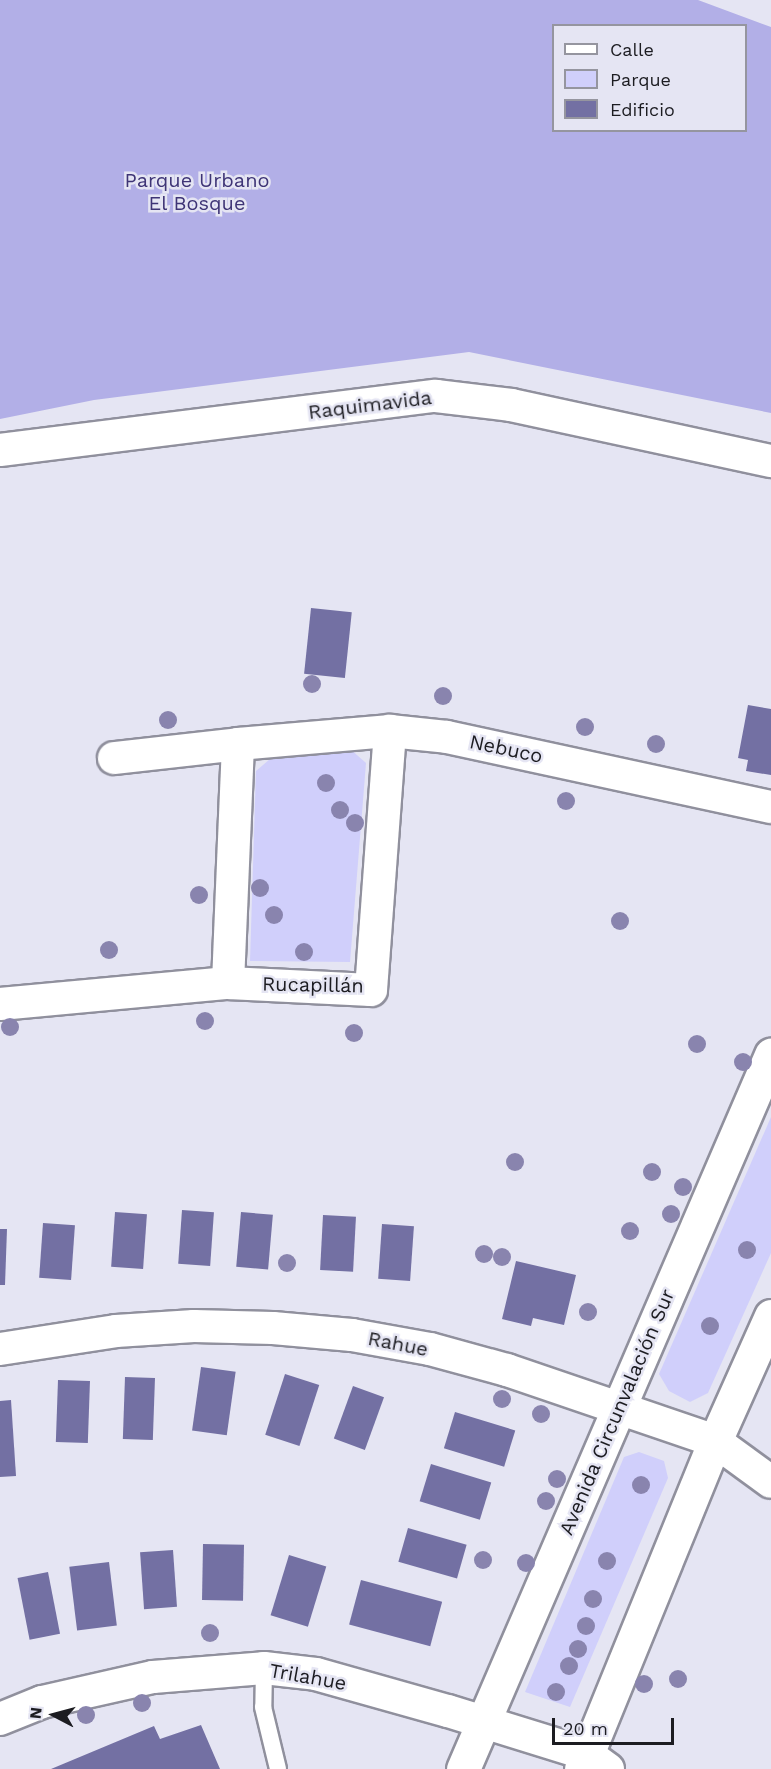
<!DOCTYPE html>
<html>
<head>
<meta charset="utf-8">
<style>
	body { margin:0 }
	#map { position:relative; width:771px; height:1769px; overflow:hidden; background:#e5e5f3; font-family:"Work Sans",sans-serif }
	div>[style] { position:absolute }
	.green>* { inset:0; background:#d0cffb }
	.forest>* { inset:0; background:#b2afe7 }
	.building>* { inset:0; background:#7370a3; transform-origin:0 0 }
	.roads { filter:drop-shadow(2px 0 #90909d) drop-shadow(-2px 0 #90909d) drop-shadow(0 2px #90909d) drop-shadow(0 -2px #90909d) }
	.service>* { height:16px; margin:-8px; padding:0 8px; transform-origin:8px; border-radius:8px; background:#fff }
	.minor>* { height:32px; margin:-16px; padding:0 16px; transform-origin:16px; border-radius:16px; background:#fff }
	.secondary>* { height:33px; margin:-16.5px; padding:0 16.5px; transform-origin:16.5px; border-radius:16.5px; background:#fff }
	.trees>* { width:18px; height:18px; margin:-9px; border-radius:50%; background:#8984ae }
	span { translate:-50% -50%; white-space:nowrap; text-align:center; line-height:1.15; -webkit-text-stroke:5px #e5e5f3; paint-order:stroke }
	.park-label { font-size:20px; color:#3e3476 }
	.street-label { font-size:20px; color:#1c1c21 }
	.legend { position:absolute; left:552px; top:24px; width:195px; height:108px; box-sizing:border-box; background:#e5e5f3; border:2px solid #95959f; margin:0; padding:8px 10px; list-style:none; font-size:18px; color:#1c1c21 }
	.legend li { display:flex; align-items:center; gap:12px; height:30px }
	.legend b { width:30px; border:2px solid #95959f }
	.north { position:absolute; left:24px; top:1685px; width:60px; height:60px; -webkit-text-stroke:4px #e5e5f3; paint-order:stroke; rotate:276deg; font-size:16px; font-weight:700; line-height:24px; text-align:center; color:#1c1c21 }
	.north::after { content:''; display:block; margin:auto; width:21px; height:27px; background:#1c1c21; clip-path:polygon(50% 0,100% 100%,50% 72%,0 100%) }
	.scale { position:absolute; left:552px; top:1718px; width:122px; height:27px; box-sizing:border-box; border:3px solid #1c1c21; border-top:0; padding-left:8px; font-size:18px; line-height:21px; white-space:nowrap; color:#1c1c21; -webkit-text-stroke:4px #e5e5f3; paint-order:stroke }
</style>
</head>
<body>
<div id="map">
	<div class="green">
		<div style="clip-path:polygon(349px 748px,366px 763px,350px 962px,250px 961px,256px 771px,277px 753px)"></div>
		<div style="clip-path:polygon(771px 1117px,771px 1253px,708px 1393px,690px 1402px,669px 1391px,659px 1374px)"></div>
		<div style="clip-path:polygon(639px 1452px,664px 1461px,668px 1478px,570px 1707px,525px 1692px,624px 1457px)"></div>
	</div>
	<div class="forest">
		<div style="clip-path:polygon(evenodd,0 0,698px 0,771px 27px,771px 413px,469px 352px,94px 400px,0 419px,0 0,554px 26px,746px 26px,746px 130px,554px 130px,554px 26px)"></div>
	</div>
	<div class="building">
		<div style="left:311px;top:608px;width:41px;height:66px;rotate:6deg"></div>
		<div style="clip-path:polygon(748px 705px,771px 709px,771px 775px,746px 771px,748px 760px,738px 758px)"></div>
		<div style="left:182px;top:1210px;width:32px;height:54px;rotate:4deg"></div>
		<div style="left:115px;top:1212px;width:32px;height:55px;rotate:4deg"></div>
		<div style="left:241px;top:1212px;width:32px;height:55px;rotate:5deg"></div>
		<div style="left:323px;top:1215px;width:33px;height:55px;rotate:3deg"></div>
		<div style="left:43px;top:1223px;width:32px;height:55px;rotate:4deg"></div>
		<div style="left:382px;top:1224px;width:32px;height:55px;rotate:4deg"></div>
		<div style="clip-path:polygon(0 1229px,7px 1229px,5px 1285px,0 1285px)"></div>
		<div style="clip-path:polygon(516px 1261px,576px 1275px,564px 1325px,533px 1318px,531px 1326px,502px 1319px)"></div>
		<div style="left:201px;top:1367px;width:35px;height:64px;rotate:8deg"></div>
		<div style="left:285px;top:1374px;width:36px;height:64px;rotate:18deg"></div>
		<div style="left:125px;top:1377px;width:30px;height:62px;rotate:2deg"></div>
		<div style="left:58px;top:1380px;width:32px;height:62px;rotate:2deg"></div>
		<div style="left:353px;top:1386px;width:33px;height:56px;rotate:20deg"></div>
		<div style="clip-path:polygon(11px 1400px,16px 1476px,0 1477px,0 1401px)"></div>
		<div style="left:455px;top:1412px;width:63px;height:38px;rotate:17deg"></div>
		<div style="left:431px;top:1464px;width:63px;height:39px;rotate:17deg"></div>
		<div style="left:408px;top:1528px;width:61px;height:35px;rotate:16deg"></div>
		<div style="left:203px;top:1544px;width:41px;height:56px;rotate:1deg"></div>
		<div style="left:173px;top:1550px;width:57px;height:33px;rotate:86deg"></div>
		<div style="left:289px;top:1555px;width:39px;height:63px;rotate:17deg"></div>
		<div style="left:109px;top:1562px;width:64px;height:40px;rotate:83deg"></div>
		<div style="left:48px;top:1572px;width:63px;height:31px;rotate:79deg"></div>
		<div style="left:361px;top:1580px;width:84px;height:46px;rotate:15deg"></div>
		<div style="clip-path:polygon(201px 1725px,220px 1769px,51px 1769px,154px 1726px,160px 1739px)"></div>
	</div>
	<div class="roads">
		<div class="service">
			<div style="left:264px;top:1668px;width:39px;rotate:91deg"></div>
			<div style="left:263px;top:1707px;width:64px;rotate:76.4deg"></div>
		</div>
		<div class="minor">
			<div style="left:0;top:450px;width:439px;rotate:-7.1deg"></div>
			<div style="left:436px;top:396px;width:76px;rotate:6.8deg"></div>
			<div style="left:511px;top:405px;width:266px;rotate:12.2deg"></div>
			<div style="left:114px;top:758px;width:125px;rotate:-6.4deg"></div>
			<div style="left:228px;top:983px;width:239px;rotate:-87.6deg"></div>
			<div style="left:238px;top:744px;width:153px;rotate:-4.9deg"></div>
			<div style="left:390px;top:731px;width:57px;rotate:6deg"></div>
			<div style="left:447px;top:737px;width:331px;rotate:12.2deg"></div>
			<div style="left:0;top:1004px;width:229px;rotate:-5.3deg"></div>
			<div style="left:228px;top:983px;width:143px;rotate:2.8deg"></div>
			<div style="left:371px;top:990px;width:260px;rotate:-85.8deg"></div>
			<div style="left:0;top:1349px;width:117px;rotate:-8.8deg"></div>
			<div style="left:116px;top:1331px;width:78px;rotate:-3.7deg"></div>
			<div style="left:194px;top:1326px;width:79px;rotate:1.5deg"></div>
			<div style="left:273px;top:1328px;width:79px;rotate:5.1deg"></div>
			<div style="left:352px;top:1335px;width:79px;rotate:10.2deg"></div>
			<div style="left:430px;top:1349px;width:80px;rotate:15.3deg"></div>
			<div style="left:507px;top:1370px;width:220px;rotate:18.8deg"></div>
			<div style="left:715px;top:1441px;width:69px;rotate:36.2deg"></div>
			<div style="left:0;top:1719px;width:45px;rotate:-22deg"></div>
			<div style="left:42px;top:1702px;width:114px;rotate:-12.7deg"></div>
			<div style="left:153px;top:1677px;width:111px;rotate:-4.6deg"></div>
			<div style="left:264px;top:1668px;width:52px;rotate:6.6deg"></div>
			<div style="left:316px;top:1674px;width:137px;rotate:15.7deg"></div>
			<div style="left:448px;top:1711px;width:145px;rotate:17.2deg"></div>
			<div style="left:587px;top:1754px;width:26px;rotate:36deg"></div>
		</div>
		<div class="secondary">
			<div style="left:463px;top:1769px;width:778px;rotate:-66.67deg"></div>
			<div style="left:581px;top:1769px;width:354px;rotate:-67.8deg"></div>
			<div style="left:715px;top:1441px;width:137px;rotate:-65.9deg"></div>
		</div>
	</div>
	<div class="trees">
		<div style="left:312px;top:684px"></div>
		<div style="left:443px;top:696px"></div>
		<div style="left:168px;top:720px"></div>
		<div style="left:585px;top:727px"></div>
		<div style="left:656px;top:744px"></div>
		<div style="left:326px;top:783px"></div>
		<div style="left:566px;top:801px"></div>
		<div style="left:340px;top:810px"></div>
		<div style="left:355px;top:823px"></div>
		<div style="left:260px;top:888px"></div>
		<div style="left:199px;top:895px"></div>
		<div style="left:274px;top:915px"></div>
		<div style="left:620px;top:921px"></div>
		<div style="left:109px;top:950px"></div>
		<div style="left:304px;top:952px"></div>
		<div style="left:205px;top:1021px"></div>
		<div style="left:10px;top:1027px"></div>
		<div style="left:354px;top:1033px"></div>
		<div style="left:697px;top:1044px"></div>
		<div style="left:743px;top:1062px"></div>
		<div style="left:515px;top:1162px"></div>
		<div style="left:652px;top:1172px"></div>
		<div style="left:683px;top:1187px"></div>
		<div style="left:671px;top:1214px"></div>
		<div style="left:630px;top:1231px"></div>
		<div style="left:747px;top:1250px"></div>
		<div style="left:484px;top:1254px"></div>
		<div style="left:502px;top:1257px"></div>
		<div style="left:287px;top:1263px"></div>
		<div style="left:588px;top:1312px"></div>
		<div style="left:710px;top:1326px"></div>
		<div style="left:502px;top:1399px"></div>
		<div style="left:541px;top:1414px"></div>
		<div style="left:557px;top:1479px"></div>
		<div style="left:641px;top:1485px"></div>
		<div style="left:546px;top:1501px"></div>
		<div style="left:483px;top:1560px"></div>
		<div style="left:607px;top:1561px"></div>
		<div style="left:526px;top:1563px"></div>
		<div style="left:593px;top:1599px"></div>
		<div style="left:586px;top:1626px"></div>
		<div style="left:210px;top:1633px"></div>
		<div style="left:578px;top:1649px"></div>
		<div style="left:569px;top:1666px"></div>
		<div style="left:678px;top:1679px"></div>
		<div style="left:644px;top:1684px"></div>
		<div style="left:556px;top:1692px"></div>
		<div style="left:142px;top:1703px"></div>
		<div style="left:86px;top:1715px"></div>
	</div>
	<div class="park-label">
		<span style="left:197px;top:192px">Parque Urbano<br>El Bosque</span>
	</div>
	<div class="street-label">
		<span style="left:370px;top:405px;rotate:-7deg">Raquimavida</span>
		<span style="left:506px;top:749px;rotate:12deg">Nebuco</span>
		<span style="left:313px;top:985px;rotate:1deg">Rucapillán</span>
		<span style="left:398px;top:1344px;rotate:11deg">Rahue</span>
		<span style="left:617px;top:1412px;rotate:-67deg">Avenida Circunvalación Sur</span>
		<span style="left:308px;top:1677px;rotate:10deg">Trilahue</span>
	</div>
	<ul class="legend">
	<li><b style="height:8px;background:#fff"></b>Calle</li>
	<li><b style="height:16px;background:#d0cffb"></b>Parque</li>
	<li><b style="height:16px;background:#7370a3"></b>Edificio</li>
	</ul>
	<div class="north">N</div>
	<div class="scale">20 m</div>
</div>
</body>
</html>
